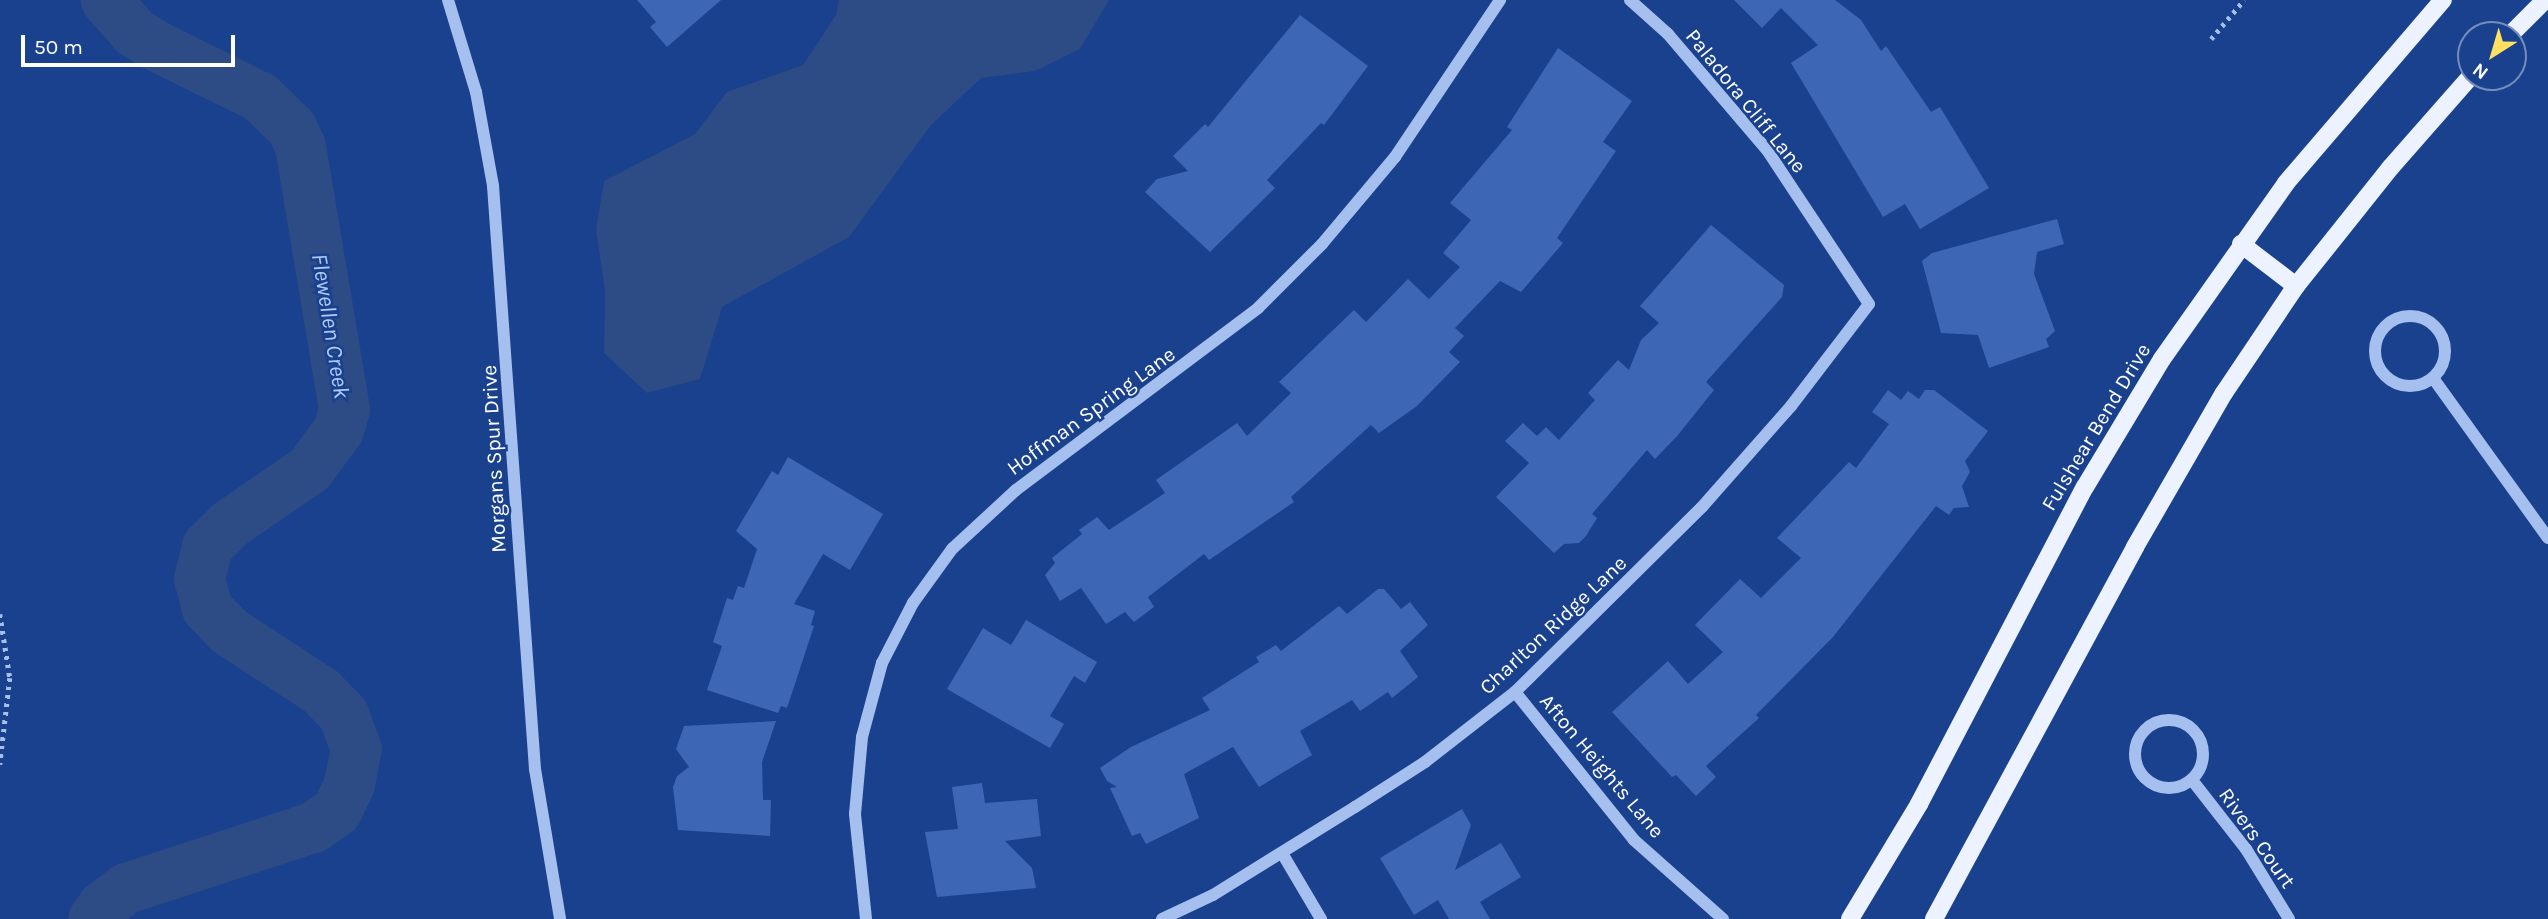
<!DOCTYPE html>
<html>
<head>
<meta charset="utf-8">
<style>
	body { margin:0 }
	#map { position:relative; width:2548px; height:919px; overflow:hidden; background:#19418e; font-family:Karla,sans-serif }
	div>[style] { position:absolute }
	.water>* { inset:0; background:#2d4b84 }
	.river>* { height:51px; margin:-25.5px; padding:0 25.5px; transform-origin:25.5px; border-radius:25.5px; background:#2d4b84 }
	.building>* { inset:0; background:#3d67b4 }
	.path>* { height:4.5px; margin-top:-2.25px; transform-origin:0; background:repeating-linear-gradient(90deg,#a5bfee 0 3.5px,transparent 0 8.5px) }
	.minor>* { height:12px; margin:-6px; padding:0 6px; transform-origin:6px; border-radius:6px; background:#a5bfee }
	.minor>.ring { margin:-6px; padding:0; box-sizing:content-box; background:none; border:12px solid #a5bfee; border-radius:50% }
	.major>* { height:18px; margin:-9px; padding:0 9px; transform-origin:9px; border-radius:9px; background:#ecf2ff }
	span { translate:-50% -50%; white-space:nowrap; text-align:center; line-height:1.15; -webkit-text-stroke:5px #19418e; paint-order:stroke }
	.street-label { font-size:21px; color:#fff }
	.water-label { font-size:23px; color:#b1caf6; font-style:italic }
	.north { position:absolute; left:2457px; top:21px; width:70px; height:70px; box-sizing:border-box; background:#19418e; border:2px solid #758dbb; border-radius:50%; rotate:217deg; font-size:19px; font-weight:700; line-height:28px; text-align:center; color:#fff }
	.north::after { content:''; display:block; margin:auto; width:24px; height:32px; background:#ffe062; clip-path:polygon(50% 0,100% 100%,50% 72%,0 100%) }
	.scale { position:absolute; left:21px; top:35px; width:214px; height:32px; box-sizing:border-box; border:4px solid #fff; border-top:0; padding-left:9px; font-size:21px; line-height:24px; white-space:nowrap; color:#fff; -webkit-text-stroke:5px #19418e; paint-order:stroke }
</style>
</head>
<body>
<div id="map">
	<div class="water">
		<div style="clip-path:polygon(839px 0,1109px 0,1080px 49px,1035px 71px,981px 78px,931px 125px,849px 237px,722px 307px,700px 379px,647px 393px,604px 353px,605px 291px,596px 229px,604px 181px,695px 134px,727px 92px,803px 65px,836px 15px)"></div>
	</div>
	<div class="river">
		<div style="left:93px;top:919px;width:16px;rotate:-55deg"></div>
		<div style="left:102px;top:906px;width:30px;rotate:-37deg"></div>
		<div style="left:126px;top:888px;width:197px;rotate:-18.1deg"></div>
		<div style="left:313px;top:827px;width:28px;rotate:-35deg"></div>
		<div style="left:336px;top:811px;width:30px;rotate:-64deg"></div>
		<div style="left:349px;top:784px;width:36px;rotate:-79deg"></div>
		<div style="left:356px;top:749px;width:37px;rotate:-110deg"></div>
		<div style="left:343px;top:714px;width:32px;rotate:-134deg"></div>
		<div style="left:321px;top:691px;width:110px;rotate:-146.9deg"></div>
		<div style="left:229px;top:631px;width:32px;rotate:-134deg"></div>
		<div style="left:207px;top:608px;width:30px;rotate:-105deg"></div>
		<div style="left:199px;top:579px;width:34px;rotate:-76deg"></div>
		<div style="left:207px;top:546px;width:31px;rotate:-45deg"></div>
		<div style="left:229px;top:524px;width:97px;rotate:-34.5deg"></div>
		<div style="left:309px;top:469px;width:49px;rotate:-53.4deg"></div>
		<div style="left:338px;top:430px;width:22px;rotate:-74deg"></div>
		<div style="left:344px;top:409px;width:267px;rotate:-99.5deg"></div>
		<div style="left:300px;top:146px;width:21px;rotate:-115deg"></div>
		<div style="left:291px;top:127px;width:43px;rotate:-135.9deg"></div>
		<div style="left:260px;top:97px;width:117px;rotate:-153.7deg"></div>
		<div style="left:155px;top:45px;width:25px;rotate:-148deg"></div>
		<div style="left:134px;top:32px;width:43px;rotate:-131.2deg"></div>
	</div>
	<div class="building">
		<div style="clip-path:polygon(637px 0,721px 0,667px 47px,650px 27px,656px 22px)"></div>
		<div style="clip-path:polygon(1734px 0,1835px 0,1861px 20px,1881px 51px,1886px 46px,1931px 112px,1940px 107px,1989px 188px,1920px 229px,1905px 204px,1883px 217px,1791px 63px,1818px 45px,1781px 8px,1762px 28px)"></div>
		<div style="clip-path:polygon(1300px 15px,1368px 66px,1324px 125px,1321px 123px,1267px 180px,1275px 188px,1210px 252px,1145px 192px,1157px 179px,1188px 171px,1173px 156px,1205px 124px,1208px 127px)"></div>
		<div style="clip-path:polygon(1558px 48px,1632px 101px,1603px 142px,1616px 151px,1557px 238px,1563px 243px,1521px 292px,1500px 281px,1455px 328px,1464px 336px,1449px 352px,1460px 362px,1417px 406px,1379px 433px,1371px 425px,1291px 497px,1294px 502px,1209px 560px,1204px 554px,1148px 597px,1154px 607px,1134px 622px,1125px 612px,1106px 624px,1081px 588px,1060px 601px,1045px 575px,1055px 563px,1052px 558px,1082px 534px,1079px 530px,1097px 517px,1109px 530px,1165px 493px,1156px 480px,1237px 423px,1247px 436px,1291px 393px,1279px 382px,1354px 310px,1366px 322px,1408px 279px,1429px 299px,1460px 267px,1443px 253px,1471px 220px,1450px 203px,1512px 130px,1507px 127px)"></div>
		<div style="clip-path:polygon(2057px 219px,2064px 244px,2037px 252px,2034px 274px,2055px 331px,2046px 339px,2049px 347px,1989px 368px,1978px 335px,1941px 333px,1922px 261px,1932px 253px)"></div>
		<div style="clip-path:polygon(1711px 225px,1784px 285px,1782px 297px,1706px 382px,1714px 390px,1678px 435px,1655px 459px,1647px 450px,1592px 514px,1597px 518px,1586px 536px,1579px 543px,1564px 544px,1554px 553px,1496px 497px,1529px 463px,1505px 441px,1523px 423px,1537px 436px,1546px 427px,1559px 440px,1595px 400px,1588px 393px,1618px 360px,1629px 370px,1641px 340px,1659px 323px,1640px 306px)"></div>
		<div style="clip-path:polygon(1888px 390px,1901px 400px,1908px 391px,1919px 399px,1925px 390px,1934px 390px,1988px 431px,1965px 461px,1970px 472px,1962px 486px,1969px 507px,1954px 508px,1949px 515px,1936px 506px,1833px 637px,1756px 715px,1759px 718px,1706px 766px,1716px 777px,1696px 796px,1676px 775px,1672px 777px,1612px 712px,1668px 661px,1688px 684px,1723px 652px,1695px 625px,1740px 579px,1761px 598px,1801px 558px,1777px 538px,1849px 462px,1856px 468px,1889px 424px,1872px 412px)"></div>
		<div style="clip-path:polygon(788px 457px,883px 514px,850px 570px,823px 554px,794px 604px,815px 611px,811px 625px,814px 626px,787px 708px,781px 706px,778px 713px,707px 690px,722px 646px,713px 642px,727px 598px,733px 600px,738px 586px,744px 588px,757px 549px,736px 531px,772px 471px,778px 475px)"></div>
		<div style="clip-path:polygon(1378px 589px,1384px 589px,1401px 609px,1410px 602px,1428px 625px,1400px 651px,1418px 677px,1392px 698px,1388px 692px,1360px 711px,1352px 700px,1300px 731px,1312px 755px,1259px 787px,1233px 747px,1184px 774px,1199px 818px,1146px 844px,1140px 833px,1132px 836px,1110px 788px,1117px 787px,1107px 781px,1100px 768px,1131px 747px,1210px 710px,1202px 698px,1259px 662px,1256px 657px,1276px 645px,1281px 651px,1339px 606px,1347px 614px)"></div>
		<div style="clip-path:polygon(1026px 620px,1097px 662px,1085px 683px,1074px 676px,1050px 716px,1064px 724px,1050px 748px,947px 689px,983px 628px,1011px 645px)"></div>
		<div style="clip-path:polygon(776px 721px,762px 762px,763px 800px,771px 800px,770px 836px,678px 830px,673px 787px,677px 776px,689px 767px,676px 749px,684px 726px)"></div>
		<div style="clip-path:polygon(982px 783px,985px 803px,1037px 799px,1041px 836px,1005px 841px,1032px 868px,1036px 888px,937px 897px,925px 832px,958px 829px,952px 787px)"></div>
		<div style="clip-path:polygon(1462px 809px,1471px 825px,1455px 870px,1501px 843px,1521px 877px,1480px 902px,1490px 919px,1449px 919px,1438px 900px,1414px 915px,1380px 858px)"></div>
	</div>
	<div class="path">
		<div style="left:2211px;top:39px;width:51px;rotate:-49.8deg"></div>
		<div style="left:0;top:614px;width:65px;rotate:81.1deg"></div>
		<div style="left:10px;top:678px;width:87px;rotate:96.6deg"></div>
	</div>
	<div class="minor">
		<div style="left:448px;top:0;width:96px;rotate:73.1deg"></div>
		<div style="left:476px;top:92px;width:96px;rotate:79.7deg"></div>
		<div style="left:493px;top:186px;width:585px;rotate:85.88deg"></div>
		<div style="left:535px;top:769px;width:152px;rotate:80.5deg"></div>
		<div class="ring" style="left:2375px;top:316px;width:58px;height:58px"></div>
		<div style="left:2433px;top:378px;width:197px;rotate:54.3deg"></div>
		<div style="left:1515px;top:692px;width:190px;rotate:51.2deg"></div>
		<div style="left:1634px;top:840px;width:119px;rotate:41.6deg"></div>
		<div class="ring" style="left:2135px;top:720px;width:56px;height:56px"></div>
		<div style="left:2192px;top:780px;width:88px;rotate:52deg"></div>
		<div style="left:2246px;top:849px;width:82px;rotate:58.4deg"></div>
		<div style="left:1282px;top:853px;width:77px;rotate:59.4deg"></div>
		<div style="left:866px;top:919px;width:106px;rotate:-96deg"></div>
		<div style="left:855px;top:814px;width:77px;rotate:-84.8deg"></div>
		<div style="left:862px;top:737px;width:77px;rotate:-74.9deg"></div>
		<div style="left:882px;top:663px;width:68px;rotate:-62.7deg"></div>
		<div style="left:913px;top:603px;width:67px;rotate:-54.2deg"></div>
		<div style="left:952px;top:549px;width:87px;rotate:-42.7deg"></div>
		<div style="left:1016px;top:490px;width:303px;rotate:-36.9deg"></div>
		<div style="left:1258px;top:308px;width:91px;rotate:-45deg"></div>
		<div style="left:1322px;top:244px;width:114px;rotate:-50deg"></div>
		<div style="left:1395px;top:157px;width:189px;rotate:-56.2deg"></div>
		<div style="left:1162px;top:919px;width:56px;rotate:-25.2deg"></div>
		<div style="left:1213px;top:895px;width:167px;rotate:-31.8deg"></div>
		<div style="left:1355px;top:807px;width:83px;rotate:-32.7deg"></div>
		<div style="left:1425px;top:762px;width:114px;rotate:-37.9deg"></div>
		<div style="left:1515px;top:692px;width:263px;rotate:-44.7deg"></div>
		<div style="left:1702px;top:507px;width:135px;rotate:-48.6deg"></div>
		<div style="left:1791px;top:406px;width:128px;rotate:-52.6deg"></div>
		<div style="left:1869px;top:304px;width:185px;rotate:-123.5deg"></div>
		<div style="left:1767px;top:150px;width:153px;rotate:-130.5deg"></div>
		<div style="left:1668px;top:34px;width:51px;rotate:-138.2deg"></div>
	</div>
	<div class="major">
		<div style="left:2510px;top:35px;width:49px;rotate:-45deg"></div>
		<div style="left:2241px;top:244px;width:69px;rotate:37.4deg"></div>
		<div style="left:1850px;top:919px;width:134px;rotate:-59deg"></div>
		<div style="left:1919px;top:804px;width:358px;rotate:-62.4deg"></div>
		<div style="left:2085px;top:487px;width:149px;rotate:-59deg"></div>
		<div style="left:2162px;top:359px;width:215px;rotate:-54.8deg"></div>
		<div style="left:2286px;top:183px;width:241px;rotate:-49.4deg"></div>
		<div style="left:1934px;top:919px;width:423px;rotate:-61.6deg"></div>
		<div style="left:2135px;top:547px;width:178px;rotate:-60deg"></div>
		<div style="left:2224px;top:393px;width:129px;rotate:-56.1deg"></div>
		<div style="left:2296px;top:286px;width:152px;rotate:-51.4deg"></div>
		<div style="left:2391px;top:167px;width:121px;rotate:-48.7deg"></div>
	</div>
	<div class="street-label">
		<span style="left:1746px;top:101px;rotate:51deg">Paladora Cliff Lane</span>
		<span style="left:1091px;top:411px;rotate:-36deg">Hoffman Spring Lane</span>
		<span style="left:2096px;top:427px;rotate:-59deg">Fulshear Bend Drive</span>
		<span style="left:494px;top:459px;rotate:-93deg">Morgans Spur Drive</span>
		<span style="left:1553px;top:625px;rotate:-43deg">Charlton Ridge Lane</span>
		<span style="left:1602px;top:766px;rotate:50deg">Afton Heights Lane</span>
		<span style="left:2257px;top:838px;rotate:55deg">Rivers Court</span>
	</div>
	<div class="water-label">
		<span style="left:330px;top:326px;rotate:81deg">Flewellen Creek</span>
	</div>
	<div class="north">N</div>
	<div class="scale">50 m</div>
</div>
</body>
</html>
